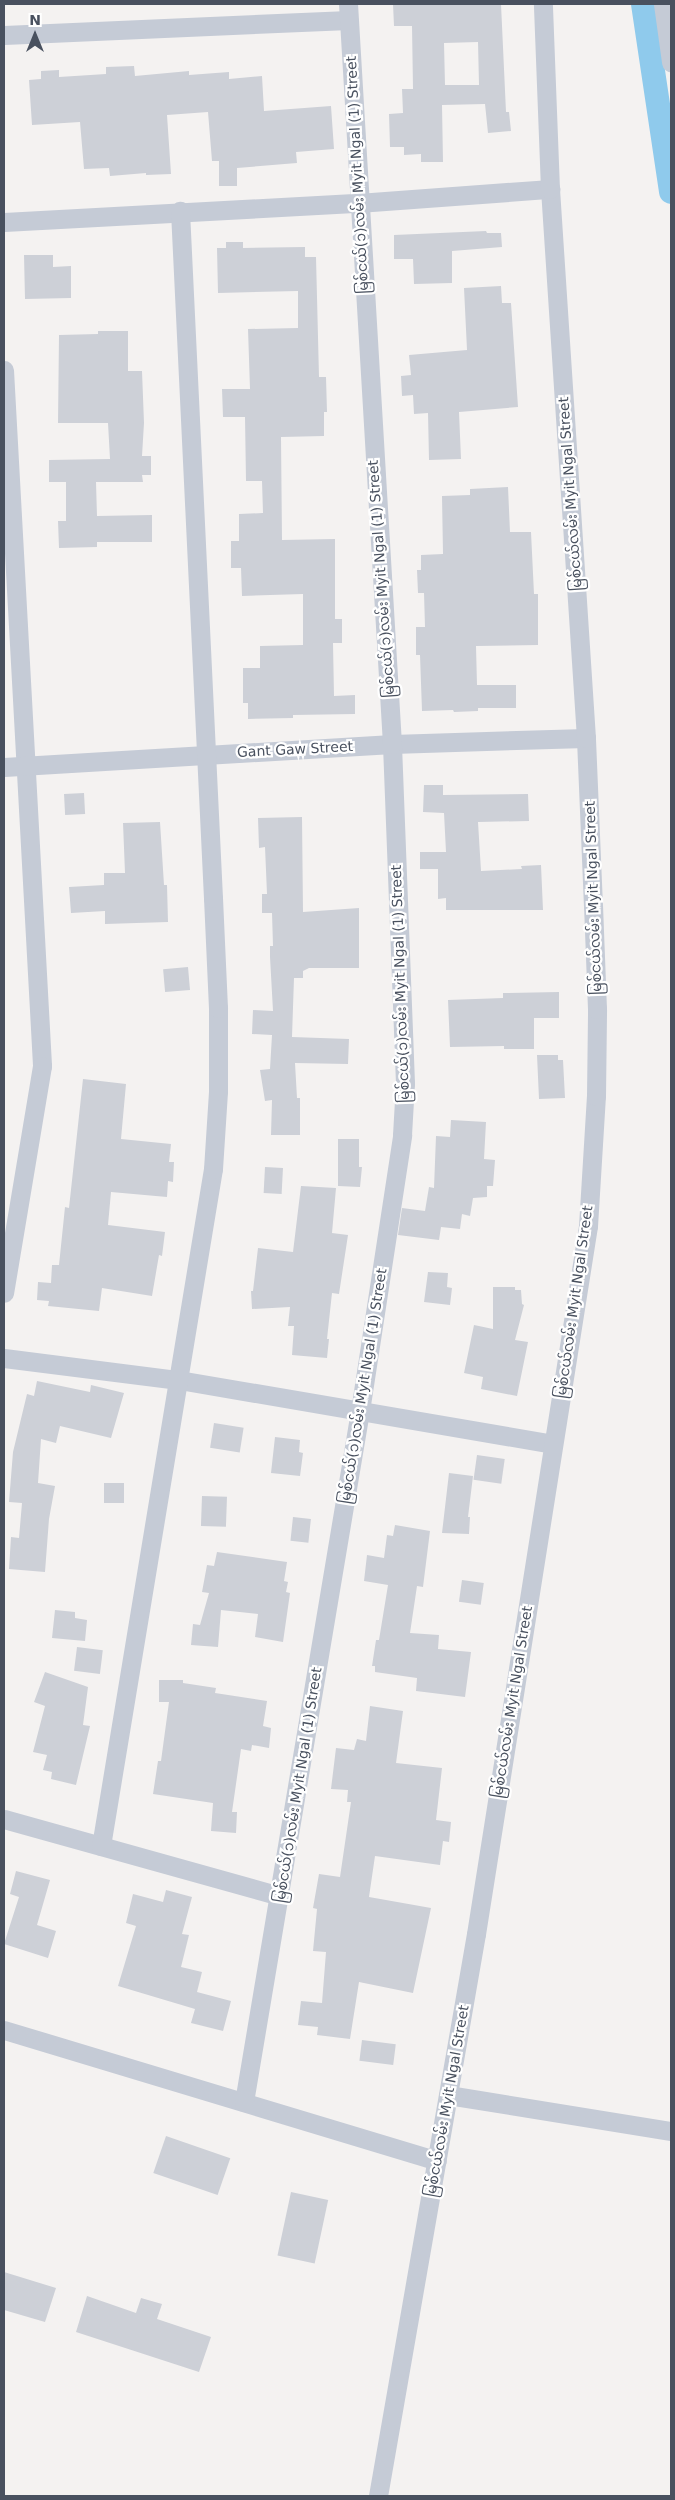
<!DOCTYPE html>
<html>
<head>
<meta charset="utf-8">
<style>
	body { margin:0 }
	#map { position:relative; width:675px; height:2500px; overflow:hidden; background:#f4f2f1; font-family:"DejaVu Sans","Noto Sans Myanmar",sans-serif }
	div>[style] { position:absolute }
	.canal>* { height:24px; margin:-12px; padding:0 12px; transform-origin:12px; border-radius:12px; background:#8fcaec }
	.building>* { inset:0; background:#cdd0d7; transform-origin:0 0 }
	.minor>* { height:19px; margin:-9.5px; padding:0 9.5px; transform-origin:9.5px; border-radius:9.5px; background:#c5cbd6 }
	span { translate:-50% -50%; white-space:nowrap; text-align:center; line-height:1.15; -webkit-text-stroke:4.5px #fff; paint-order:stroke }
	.street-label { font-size:14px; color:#49515f }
	.frame { position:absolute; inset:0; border:5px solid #49515f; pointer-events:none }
	.north { position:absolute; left:10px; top:10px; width:50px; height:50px; -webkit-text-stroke:4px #fff; paint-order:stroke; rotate:0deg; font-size:14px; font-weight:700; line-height:20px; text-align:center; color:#49515f }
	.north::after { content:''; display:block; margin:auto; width:18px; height:22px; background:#49515f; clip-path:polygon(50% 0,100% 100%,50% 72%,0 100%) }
</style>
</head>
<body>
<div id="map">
	<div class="canal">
		<div style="left:643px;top:4px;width:190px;rotate:81.5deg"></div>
	</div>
	<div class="building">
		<div style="clip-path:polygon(evenodd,393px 4px,501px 4px,506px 112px,509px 112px,511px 131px,488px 133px,485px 104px,442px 105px,443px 162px,421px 162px,421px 154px,404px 155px,404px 147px,390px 147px,389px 114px,403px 113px,402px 89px,413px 89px,412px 26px,394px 26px,393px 4px,478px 42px,479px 85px,445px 85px,444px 43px,478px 42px)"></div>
		<div style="clip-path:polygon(134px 66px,135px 76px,189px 71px,189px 75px,229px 72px,229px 79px,262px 76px,264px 111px,331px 106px,334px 149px,296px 152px,297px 163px,237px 168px,237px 186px,219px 186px,219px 161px,212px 161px,208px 112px,167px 115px,171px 174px,146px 175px,146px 173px,110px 176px,109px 168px,84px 169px,80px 122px,32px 125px,29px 80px,41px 79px,41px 71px,59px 70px,59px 77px,106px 74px,106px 67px)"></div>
		<div style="clip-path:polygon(486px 231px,487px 233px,501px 233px,502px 247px,452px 251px,452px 283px,414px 284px,413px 259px,394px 259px,394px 235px)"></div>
		<div style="clip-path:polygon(226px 242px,243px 242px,243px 248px,305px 247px,305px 257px,316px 257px,319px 377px,326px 377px,327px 412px,324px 412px,324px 436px,281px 437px,282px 540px,335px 539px,335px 619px,342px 619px,342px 643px,333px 643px,334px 696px,355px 695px,355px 714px,293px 715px,293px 718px,248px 719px,248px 703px,243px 703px,243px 668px,260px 668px,260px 646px,303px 645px,303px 594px,242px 596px,241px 568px,231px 568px,231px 541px,239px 541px,239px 514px,263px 513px,262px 481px,246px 481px,245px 417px,223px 417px,222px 389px,250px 389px,248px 329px,298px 328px,298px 291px,218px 293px,217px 248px,226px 248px)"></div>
		<div style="clip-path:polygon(24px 255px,53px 255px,53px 267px,71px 266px,71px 298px,25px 299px)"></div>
		<div style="clip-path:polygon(501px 286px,502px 303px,511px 303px,518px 407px,459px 412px,461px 459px,429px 460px,428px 413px,414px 414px,413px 395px,402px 396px,401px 376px,411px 375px,409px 355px,467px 350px,464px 288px)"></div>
		<div style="clip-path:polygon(98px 331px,128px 331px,128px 371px,142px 371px,144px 423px,142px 456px,151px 456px,151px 475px,142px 475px,143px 482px,96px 482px,97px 516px,152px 515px,152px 542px,97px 542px,97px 547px,59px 548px,58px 521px,66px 521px,66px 482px,49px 482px,49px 460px,110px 459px,108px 423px,58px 423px,59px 335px,98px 334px)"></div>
		<div style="clip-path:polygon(508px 487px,510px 532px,531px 532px,534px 594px,538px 594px,538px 645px,476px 646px,477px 685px,516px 685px,516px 708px,478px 708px,478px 711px,454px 712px,453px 710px,422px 711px,420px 655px,416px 655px,416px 627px,425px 627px,424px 593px,418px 593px,417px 570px,421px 570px,421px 555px,443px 554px,442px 496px,470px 495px,470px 489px)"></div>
		<div style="clip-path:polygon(424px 785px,443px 785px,443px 795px,528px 794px,529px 821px,478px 822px,481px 871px,522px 869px,521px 866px,541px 865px,543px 910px,446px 910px,446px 898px,438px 899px,438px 869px,420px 869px,420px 852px,446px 852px,444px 813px,423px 812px)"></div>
		<div style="left:84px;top:793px;width:21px;height:20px;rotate:87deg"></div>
		<div style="clip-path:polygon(302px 817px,303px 912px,359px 908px,359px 968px,309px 968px,303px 971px,303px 978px,294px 978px,292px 1037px,349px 1039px,348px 1064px,295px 1063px,297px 1098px,300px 1098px,300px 1135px,271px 1135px,272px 1100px,265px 1101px,260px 1070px,270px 1069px,272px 1035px,252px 1034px,253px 1010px,273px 1011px,270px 957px,270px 946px,273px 946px,272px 913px,262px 913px,262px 894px,267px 894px,265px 847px,259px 848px,258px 818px)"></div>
		<div style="clip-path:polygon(160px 822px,164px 885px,167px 885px,168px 922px,105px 924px,105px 911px,71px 913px,69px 887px,104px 885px,104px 873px,125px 873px,123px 823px)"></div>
		<div style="left:188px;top:967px;width:23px;height:25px;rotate:85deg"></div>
		<div style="clip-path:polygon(559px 992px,559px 1018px,534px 1018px,534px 1049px,504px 1049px,504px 1046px,450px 1047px,448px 1000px,503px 998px,503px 993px)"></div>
		<div style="clip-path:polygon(537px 1055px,558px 1055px,558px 1060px,563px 1060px,565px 1098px,539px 1099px)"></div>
		<div style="clip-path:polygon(83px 1079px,126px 1084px,121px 1139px,171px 1144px,169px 1162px,174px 1162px,173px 1182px,168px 1181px,167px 1197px,111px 1192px,108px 1225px,165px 1232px,162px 1256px,159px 1255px,152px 1296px,102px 1288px,99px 1311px,48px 1306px,49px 1301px,37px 1300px,38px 1282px,51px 1283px,52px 1265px,59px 1265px,65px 1207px,69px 1208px)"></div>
		<div style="clip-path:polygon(451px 1120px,486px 1122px,484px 1159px,495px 1160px,493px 1186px,487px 1186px,487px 1197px,473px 1198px,470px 1216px,462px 1214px,460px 1229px,441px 1227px,439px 1240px,398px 1235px,402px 1208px,425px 1211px,429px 1187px,434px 1188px,436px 1136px,450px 1137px)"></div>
		<div style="clip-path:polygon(338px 1139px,359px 1139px,359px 1167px,362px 1167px,360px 1187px,338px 1186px)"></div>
		<div style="left:265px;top:1167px;width:18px;height:26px;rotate:3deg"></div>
		<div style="clip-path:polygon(301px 1186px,336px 1188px,332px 1233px,348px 1235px,339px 1294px,332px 1293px,327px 1339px,329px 1339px,327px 1358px,292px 1355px,294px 1326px,288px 1326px,290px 1307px,252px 1309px,251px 1291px,253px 1291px,258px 1248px,293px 1252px)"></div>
		<div style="clip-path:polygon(428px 1272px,448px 1273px,447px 1287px,452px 1288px,450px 1305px,424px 1302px)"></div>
		<div style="clip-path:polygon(493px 1287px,515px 1287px,515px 1290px,521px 1290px,522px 1304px,524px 1305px,515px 1340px,528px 1342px,517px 1396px,481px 1389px,483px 1377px,464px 1373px,474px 1325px,493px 1329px)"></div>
		<div style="clip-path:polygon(37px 1381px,90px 1392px,91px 1385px,124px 1393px,111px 1438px,60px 1426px,56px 1443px,41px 1439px,38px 1483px,55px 1486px,49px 1519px,45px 1572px,9px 1569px,11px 1537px,19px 1538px,22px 1503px,9px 1502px,13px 1452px,27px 1394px,34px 1396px)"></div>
		<div style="left:214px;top:1423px;width:30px;height:25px;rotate:9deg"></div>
		<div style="clip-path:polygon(275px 1437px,300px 1440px,299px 1452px,303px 1453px,300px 1476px,271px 1473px)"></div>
		<div style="left:477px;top:1455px;width:28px;height:25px;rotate:8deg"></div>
		<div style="clip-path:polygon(449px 1473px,473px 1476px,468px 1517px,470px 1517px,469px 1534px,442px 1533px)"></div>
		<div style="left:104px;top:1483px;width:20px;height:20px"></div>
		<div style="left:202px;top:1496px;width:25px;height:30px;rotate:2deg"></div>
		<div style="left:293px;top:1517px;width:18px;height:24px;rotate:6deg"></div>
		<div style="clip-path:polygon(395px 1525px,430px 1531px,423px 1587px,417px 1586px,410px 1633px,439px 1635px,438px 1649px,471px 1652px,465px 1697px,416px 1691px,417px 1678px,375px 1672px,375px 1666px,372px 1666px,376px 1640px,379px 1640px,388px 1585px,364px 1581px,367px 1555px,384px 1558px,387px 1535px,393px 1536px)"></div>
		<div style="clip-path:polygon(217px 1552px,287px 1562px,284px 1581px,288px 1582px,286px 1592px,290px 1593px,283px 1642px,255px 1637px,258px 1614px,221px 1610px,218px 1647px,191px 1645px,193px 1624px,200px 1625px,209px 1593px,202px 1592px,207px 1565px,214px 1566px)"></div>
		<div style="left:462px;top:1580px;width:22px;height:22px;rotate:8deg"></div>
		<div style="clip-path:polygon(55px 1610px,75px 1612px,75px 1618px,87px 1620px,85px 1641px,52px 1638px)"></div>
		<div style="left:77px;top:1647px;width:26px;height:24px;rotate:7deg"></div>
		<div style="clip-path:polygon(45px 1672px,88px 1687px,83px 1725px,90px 1726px,76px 1785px,51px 1779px,52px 1772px,43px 1770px,47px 1755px,33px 1752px,45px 1706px,34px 1702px)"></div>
		<div style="clip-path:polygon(159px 1680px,183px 1680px,183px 1683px,216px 1688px,215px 1693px,267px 1701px,263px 1726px,271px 1728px,269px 1748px,252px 1745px,251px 1751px,241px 1749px,232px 1812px,237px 1812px,236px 1833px,211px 1831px,213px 1803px,153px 1794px,158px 1761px,161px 1761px,169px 1702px,159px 1702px)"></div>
		<div style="clip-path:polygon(370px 1706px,403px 1711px,396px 1763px,442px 1768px,436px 1820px,451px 1822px,449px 1842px,443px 1841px,440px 1865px,375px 1856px,369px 1897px,431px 1908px,413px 1993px,359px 1982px,350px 2039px,317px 2035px,318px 2027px,298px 2025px,301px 2001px,322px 2003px,326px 1952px,313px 1951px,317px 1909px,313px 1908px,319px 1874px,340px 1877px,351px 1802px,347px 1802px,348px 1790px,331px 1789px,336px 1748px,354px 1750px,357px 1739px,366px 1741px)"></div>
		<div style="clip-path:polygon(16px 1871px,50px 1880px,37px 1925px,56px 1931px,48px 1958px,4px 1944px,19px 1897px,10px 1894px)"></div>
		<div style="clip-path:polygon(166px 1890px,192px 1897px,182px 1934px,189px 1935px,181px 1967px,202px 1972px,197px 1992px,231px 2001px,223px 2031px,191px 2023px,195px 2009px,118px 1986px,136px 1926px,126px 1923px,133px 1894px,163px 1902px)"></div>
		<div style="left:362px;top:2040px;width:34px;height:21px;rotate:7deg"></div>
		<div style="left:166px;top:2136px;width:68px;height:39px;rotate:19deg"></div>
		<div style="left:291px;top:2192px;width:38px;height:65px;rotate:12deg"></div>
		<div style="clip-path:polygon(4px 2272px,56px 2288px,45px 2322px,4px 2310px)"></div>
		<div style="clip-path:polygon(87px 2296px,136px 2313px,141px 2298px,162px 2304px,157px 2319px,211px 2337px,199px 2372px,76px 2332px)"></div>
	</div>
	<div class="minor">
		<div style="left:663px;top:4px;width:59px;rotate:82.1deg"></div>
		<div style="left:4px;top:35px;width:345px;rotate:-2.5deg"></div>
		<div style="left:4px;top:222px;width:355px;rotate:-3.1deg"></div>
		<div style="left:358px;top:203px;width:193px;rotate:-4.2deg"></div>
		<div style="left:4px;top:370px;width:697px;rotate:86.87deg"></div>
		<div style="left:42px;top:1066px;width:230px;rotate:99.5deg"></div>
		<div style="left:4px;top:767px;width:389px;rotate:-3.4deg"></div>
		<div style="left:392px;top:744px;width:194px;rotate:-1.8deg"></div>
		<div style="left:4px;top:1358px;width:176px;rotate:7.2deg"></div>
		<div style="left:179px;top:1380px;width:379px;rotate:9.7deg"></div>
		<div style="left:4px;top:1819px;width:287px;rotate:15.6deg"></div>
		<div style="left:101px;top:1846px;width:686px;rotate:-80.61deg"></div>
		<div style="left:213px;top:1169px;width:78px;rotate:-86.3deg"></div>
		<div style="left:218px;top:1091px;width:83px;rotate:-90deg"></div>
		<div style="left:218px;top:1008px;width:110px;rotate:-92.6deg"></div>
		<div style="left:213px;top:898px;width:688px;rotate:-92.75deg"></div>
		<div style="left:4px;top:2030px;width:452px;rotate:16.8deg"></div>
		<div style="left:448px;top:2095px;width:226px;rotate:9.2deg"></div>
		<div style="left:244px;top:2102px;width:701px;rotate:-80.47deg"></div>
		<div style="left:360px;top:1411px;width:279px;rotate:-81.3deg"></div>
		<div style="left:402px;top:1135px;width:52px;rotate:-86.7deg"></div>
		<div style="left:405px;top:1083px;width:339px;rotate:-92.2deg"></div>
		<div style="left:392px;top:744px;width:741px;rotate:-93.4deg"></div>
		<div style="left:378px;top:2496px;width:570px;rotate:-80.11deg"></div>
		<div style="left:476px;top:1934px;width:717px;rotate:-81.01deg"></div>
		<div style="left:588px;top:1226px;width:130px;rotate:-86.5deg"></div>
		<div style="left:596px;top:1096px;width:87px;rotate:-89.3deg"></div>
		<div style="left:597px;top:1009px;width:103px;rotate:-92.2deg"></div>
		<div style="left:593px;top:906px;width:168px;rotate:-92.4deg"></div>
		<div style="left:586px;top:738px;width:550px;rotate:-93.75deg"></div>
		<div style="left:550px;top:189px;width:185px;rotate:-92.2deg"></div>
	</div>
	<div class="street-label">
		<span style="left:357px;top:175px;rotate:-93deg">မြစ်ငယ်(၁)လမ်း Myit Ngal (1) Street</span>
		<span style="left:570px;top:494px;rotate:-94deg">မြစ်ငယ်လမ်း Myit Ngal Street</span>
		<span style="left:381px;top:579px;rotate:-94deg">မြစ်ငယ်(၁)လမ်း Myit Ngal (1) Street</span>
		<span style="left:295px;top:749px;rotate:-3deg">Gant Gaw Street</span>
		<span style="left:593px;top:898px;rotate:-92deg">မြစ်ငယ်လမ်း Myit Ngal Street</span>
		<span style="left:400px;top:984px;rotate:-92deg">မြစ်ငယ်(၁)လမ်း Myit Ngal (1) Street</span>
		<span style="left:574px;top:1302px;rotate:-82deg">မြစ်ငယ်လမ်း Myit Ngal Street</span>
		<span style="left:363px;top:1386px;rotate:-81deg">မြစ်ငယ်(၁)လမ်း Myit Ngal (1) Street</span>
		<span style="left:512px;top:1702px;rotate:-81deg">မြစ်ငယ်လမ်း Myit Ngal Street</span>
		<span style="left:298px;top:1785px;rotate:-81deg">မြစ်ငယ်(၁)လမ်း Myit Ngal (1) Street</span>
		<span style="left:447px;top:2101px;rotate:-80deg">မြစ်ငယ်လမ်း Myit Ngal Street</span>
	</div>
	<div class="frame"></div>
	<div class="north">N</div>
</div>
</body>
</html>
